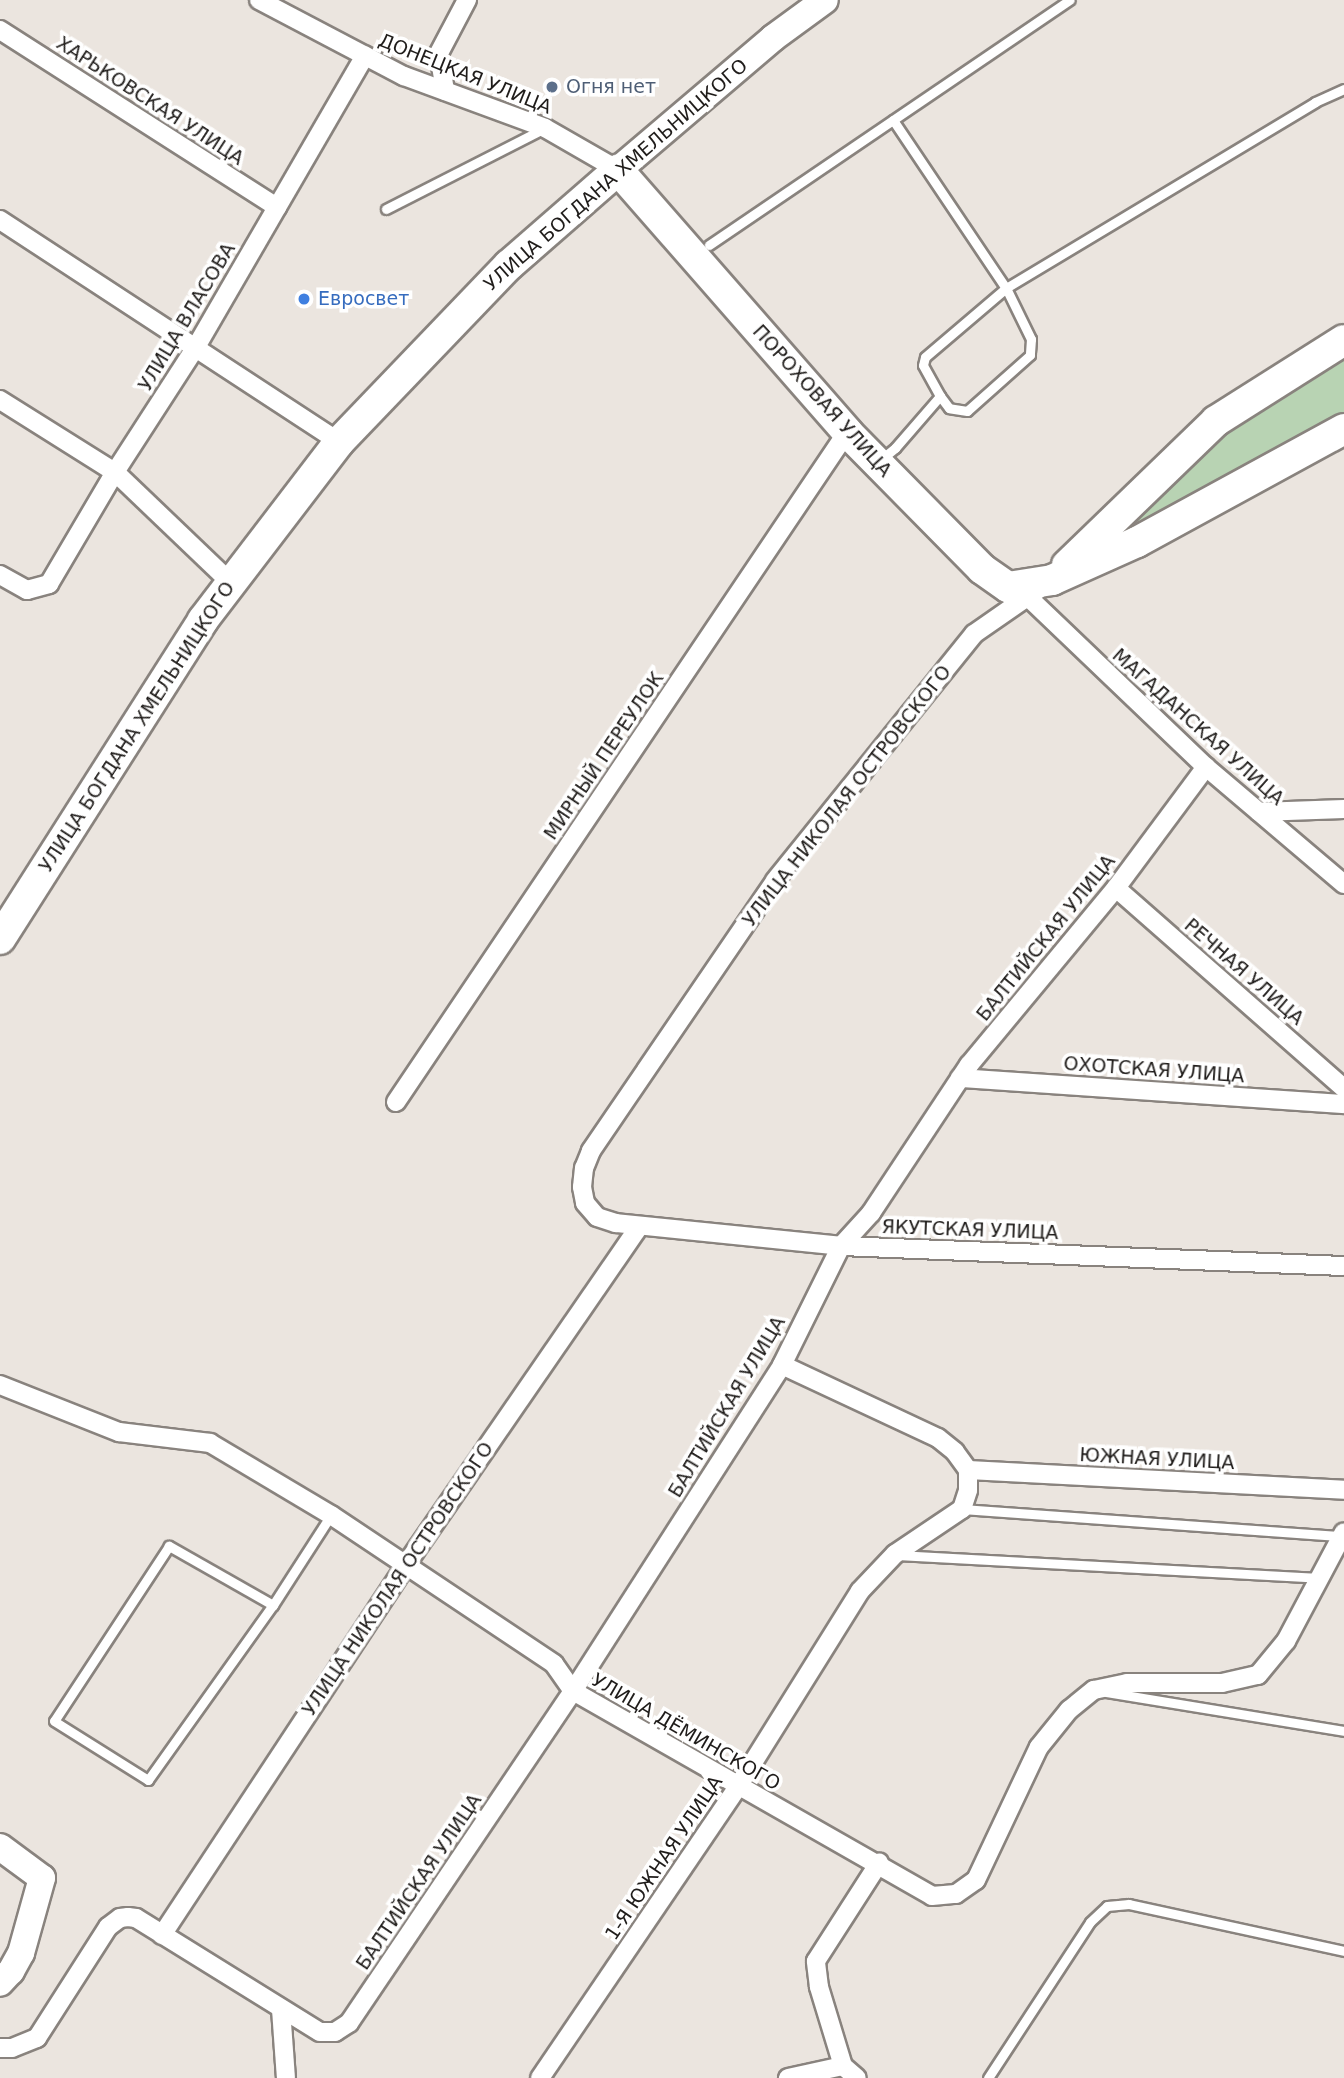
<!DOCTYPE html>
<html>
<head>
<meta charset="utf-8">
<style>
	body { margin:0 }
	#map { position:relative; width:1344px; height:2078px; overflow:hidden; background:#ebe5df; font-family:"DejaVu Sans",sans-serif }
	div>[style] { position:absolute }
	.green>* { inset:0; background:#b8d3b3 }
	.roads { filter:drop-shadow(2px 0 #89837e) drop-shadow(-2px 0 #89837e) drop-shadow(0 2px #89837e) drop-shadow(0 -2px #89837e) }
	.lane>* { height:9px; margin:-4.5px; padding:0 4.5px; transform-origin:4.5px; border-radius:4.5px; background:#fff }
	.street>* { height:18px; margin:-9px; padding:0 9px; transform-origin:9px; border-radius:9px; background:#fff }
	.secondary>* { height:26px; margin:-13px; padding:0 13px; transform-origin:13px; border-radius:13px; background:#fff }
	.primary>* { height:30px; margin:-15px; padding:0 15px; transform-origin:15px; border-radius:15px; background:#fff }
	.dots>* { width:19px; height:19px; translate:-50% -50%; box-sizing:border-box; border:4px solid #fff; border-radius:50% }
	span { translate:-50% -50%; white-space:nowrap; text-align:center; line-height:1.15; -webkit-text-stroke:7px #fff; paint-order:stroke }
	.street-label { font-size:19px; color:#1f1c1a }
	.service-label { font-size:19px; color:#4e5e75 }
	.left { translate:0 -50%; text-align:left }
	.shop-label { font-size:19px; color:#366cbe }
</style>
</head>
<body>
<div id="map">
	<div class="green">
		<div style="clip-path:polygon(1344px 355px,1344px 417px,1139px 524px,1136px 523px,1134px 520px,1222px 431px)"></div>
	</div>
	<div class="roads">
		<div class="lane">
			<div style="left:893px;top:120px;width:202px;rotate:56.1deg"></div>
			<div style="left:1006px;top:288px;width:57px;rotate:63.9deg"></div>
			<div style="left:1031px;top:339px;width:16px;rotate:94deg"></div>
			<div style="left:1030px;top:355px;width:84px;rotate:138.4deg"></div>
			<div style="left:967px;top:411px;width:18px;rotate:-171deg"></div>
			<div style="left:949px;top:408px;width:15px;rotate:-127deg"></div>
			<div style="left:386px;top:209px;width:176px;rotate:-27deg"></div>
			<div style="left:709px;top:245px;width:436px;rotate:-34.2deg"></div>
			<div style="left:879px;top:461px;width:21px;rotate:-39deg"></div>
			<div style="left:895px;top:448px;width:69px;rotate:-49.1deg"></div>
			<div style="left:940px;top:396px;width:35px;rotate:-119deg"></div>
			<div style="left:923px;top:365px;width:8px;rotate:-76deg"></div>
			<div style="left:925px;top:357px;width:106px;rotate:-40.4deg"></div>
			<div style="left:1006px;top:288px;width:361px;rotate:-31deg"></div>
			<div style="left:1315px;top:102px;width:32px;rotate:-24deg"></div>
			<div style="left:962px;top:1509px;width:381px;rotate:4.1deg"></div>
			<div style="left:897px;top:1555px;width:423px;rotate:3.1deg"></div>
			<div style="left:273px;top:1605px;width:120px;rotate:-150.4deg"></div>
			<div style="left:169px;top:1546px;width:209px;rotate:123.3deg"></div>
			<div style="left:54px;top:1721px;width:111px;rotate:32.1deg"></div>
			<div style="left:148px;top:1780px;width:215px;rotate:-54.5deg"></div>
			<div style="left:273px;top:1605px;width:107px;rotate:-57.2deg"></div>
			<div style="left:1106px;top:1692px;width:241px;rotate:9.3deg"></div>
			<div style="left:988px;top:2078px;width:186px;rotate:-56.8deg"></div>
			<div style="left:1090px;top:1922px;width:23px;rotate:-43deg"></div>
			<div style="left:1107px;top:1906px;width:22px;rotate:-5deg"></div>
			<div style="left:1129px;top:1904px;width:220px;rotate:12.3deg"></div>
		</div>
		<div class="street">
			<div style="left:259px;top:0;width:164px;rotate:27.7deg"></div>
			<div style="left:404px;top:76px;width:150px;rotate:20.2deg"></div>
			<div style="left:545px;top:128px;width:84px;rotate:29.9deg"></div>
			<div style="left:0;top:30px;width:329px;rotate:32.6deg"></div>
			<div style="left:445px;top:91px;width:38px;rotate:-99deg"></div>
			<div style="left:439px;top:53px;width:60px;rotate:-62.2deg"></div>
			<div style="left:0;top:220px;width:405px;rotate:33.2deg"></div>
			<div style="left:0;top:400px;width:136px;rotate:32.1deg"></div>
			<div style="left:115px;top:472px;width:161px;rotate:43.7deg"></div>
			<div style="left:0;top:575px;width:31px;rotate:29deg"></div>
			<div style="left:27px;top:590px;width:23px;rotate:-15deg"></div>
			<div style="left:49px;top:584px;width:130px;rotate:-59.5deg"></div>
			<div style="left:115px;top:472px;width:149px;rotate:-57.1deg"></div>
			<div style="left:196px;top:347px;width:337px;rotate:-59.9deg"></div>
			<div style="left:1043px;top:586px;width:84px;rotate:145.2deg"></div>
			<div style="left:974px;top:634px;width:317px;rotate:128.9deg"></div>
			<div style="left:775px;top:881px;width:327px;rotate:124.3deg"></div>
			<div style="left:591px;top:1151px;width:18px;rotate:112deg"></div>
			<div style="left:584px;top:1168px;width:19px;rotate:96deg"></div>
			<div style="left:582px;top:1187px;width:16px;rotate:79deg"></div>
			<div style="left:585px;top:1203px;width:18px;rotate:49deg"></div>
			<div style="left:597px;top:1217px;width:20px;rotate:18deg"></div>
			<div style="left:616px;top:1223px;width:226px;rotate:5.8deg"></div>
			<div style="left:841px;top:1246px;width:503px;rotate:2.28deg"></div>
			<div style="left:1028px;top:597px;width:246px;rotate:43.7deg"></div>
			<div style="left:1206px;top:767px;width:181px;rotate:40.3deg"></div>
			<div style="left:1259px;top:812px;width:85px;rotate:-2deg"></div>
			<div style="left:1116px;top:888px;width:303px;rotate:41.3deg"></div>
			<div style="left:960px;top:1078px;width:385px;rotate:3.9deg"></div>
			<div style="left:396px;top:1102px;width:808px;rotate:-56.05deg"></div>
			<div style="left:782px;top:1365px;width:172px;rotate:25.1deg"></div>
			<div style="left:938px;top:1438px;width:22px;rotate:39deg"></div>
			<div style="left:955px;top:1452px;width:22px;rotate:54deg"></div>
			<div style="left:0;top:1385px;width:128px;rotate:21.6deg"></div>
			<div style="left:119px;top:1432px;width:92px;rotate:6.9deg"></div>
			<div style="left:210px;top:1443px;width:141px;rotate:30.8deg"></div>
			<div style="left:331px;top:1515px;width:268px;rotate:33.7deg"></div>
			<div style="left:554px;top:1664px;width:33px;rotate:55deg"></div>
			<div style="left:573px;top:1691px;width:413px;rotate:29.7deg"></div>
			<div style="left:932px;top:1896px;width:24px;rotate:-5deg"></div>
			<div style="left:956px;top:1894px;width:24px;rotate:-35deg"></div>
			<div style="left:976px;top:1880px;width:147px;rotate:-64.7deg"></div>
			<div style="left:1039px;top:1747px;width:48px;rotate:-51deg"></div>
			<div style="left:1069px;top:1710px;width:32px;rotate:-39deg"></div>
			<div style="left:1094px;top:1690px;width:34px;rotate:-12deg"></div>
			<div style="left:1127px;top:1683px;width:95px"></div>
			<div style="left:1222px;top:1683px;width:37px;rotate:-13deg"></div>
			<div style="left:1258px;top:1675px;width:44px;rotate:-50.5deg"></div>
			<div style="left:1286px;top:1641px;width:123px;rotate:-62deg"></div>
			<div style="left:968px;top:1470px;width:377px;rotate:3deg"></div>
			<div style="left:162px;top:1935px;width:442px;rotate:-56.6deg"></div>
			<div style="left:405px;top:1566px;width:412px;rotate:-55.4deg"></div>
			<div style="left:281px;top:2009px;width:69px;rotate:85.9deg"></div>
			<div style="left:0;top:2048px;width:12px"></div>
			<div style="left:12px;top:2048px;width:27px;rotate:-22deg"></div>
			<div style="left:37px;top:2038px;width:132px;rotate:-57.4deg"></div>
			<div style="left:108px;top:1927px;width:15px;rotate:-37deg"></div>
			<div style="left:120px;top:1918px;width:8px;rotate:-7deg"></div>
			<div style="left:128px;top:1917px;width:8px;rotate:7deg"></div>
			<div style="left:136px;top:1918px;width:216px;rotate:31.8deg"></div>
			<div style="left:320px;top:2032px;width:15px"></div>
			<div style="left:335px;top:2032px;width:17px;rotate:-33deg"></div>
			<div style="left:349px;top:2023px;width:400px;rotate:-56deg"></div>
			<div style="left:573px;top:1691px;width:387px;rotate:-57.3deg"></div>
			<div style="left:782px;top:1365px;width:133px;rotate:-63.6deg"></div>
			<div style="left:841px;top:1246px;width:45px;rotate:-47.7deg"></div>
			<div style="left:871px;top:1213px;width:178px;rotate:-56.5deg"></div>
			<div style="left:969px;top:1065px;width:230px;rotate:-50.3deg"></div>
			<div style="left:1116px;top:888px;width:151px;rotate:-53.4deg"></div>
			<div style="left:843px;top:2066px;width:18px;rotate:41deg"></div>
			<div style="left:540px;top:2078px;width:351px;rotate:-55.8deg"></div>
			<div style="left:737px;top:1788px;width:232px;rotate:-58deg"></div>
			<div style="left:860px;top:1591px;width:51px;rotate:-46.6deg"></div>
			<div style="left:895px;top:1554px;width:81px;rotate:-33.9deg"></div>
			<div style="left:962px;top:1509px;width:20px;rotate:-72deg"></div>
			<div style="left:968px;top:1490px;width:20px;rotate:-90deg"></div>
			<div style="left:788px;top:2078px;width:56px;rotate:-12.3deg"></div>
			<div style="left:843px;top:2066px;width:83px;rotate:-106.9deg"></div>
			<div style="left:819px;top:1987px;width:26px;rotate:-97deg"></div>
			<div style="left:816px;top:1961px;width:117px;rotate:-57.3deg"></div>
		</div>
		<div class="secondary">
			<div style="left:618px;top:170px;width:204px;rotate:-40.4deg"></div>
			<div style="left:773px;top:38px;width:64px;rotate:-36.2deg"></div>
			<div style="left:0;top:1847px;width:52px;rotate:36.4deg"></div>
			<div style="left:42px;top:1878px;width:78px;rotate:105.6deg"></div>
			<div style="left:21px;top:1953px;width:21px;rotate:119deg"></div>
			<div style="left:11px;top:1971px;width:16px;rotate:133deg"></div>
		</div>
		<div class="primary">
			<div style="left:1067px;top:565px;width:207px;rotate:-44deg"></div>
			<div style="left:1216px;top:421px;width:151px;rotate:-32.3deg"></div>
			<div style="left:0;top:939px;width:378px;rotate:-57.5deg"></div>
			<div style="left:203px;top:620px;width:224px;rotate:-52.6deg"></div>
			<div style="left:339px;top:442px;width:245px;rotate:-46.2deg"></div>
			<div style="left:509px;top:265px;width:145px;rotate:-41.1deg"></div>
			<div style="left:618px;top:170px;width:348px;rotate:48.8deg"></div>
			<div style="left:847px;top:432px;width:192px;rotate:45.4deg"></div>
			<div style="left:982px;top:569px;width:32px;rotate:35deg"></div>
			<div style="left:1008px;top:587px;width:45px;rotate:-9deg"></div>
			<div style="left:1052px;top:580px;width:93px;rotate:-24.1deg"></div>
			<div style="left:1137px;top:542px;width:236px;rotate:-28.6deg"></div>
		</div>
	</div>
	<div class="dots">
		<div style="left:552px;top:87px;background:#5c6f8a"></div>
		<div style="left:304px;top:299px;background:#3f7fe0"></div>
	</div>
	<div class="street-label">
		<span style="left:465px;top:74px;rotate:22deg">ДОНЕЦКАЯ УЛИЦА</span>
		<span style="left:150px;top:101px;rotate:33deg">ХАРЬКОВСКАЯ УЛИЦА</span>
		<span style="left:616px;top:175px;rotate:-41deg">УЛИЦА БОГДАНА ХМЕЛЬНИЦКОГО</span>
		<span style="left:187px;top:317px;rotate:-59deg">УЛИЦА ВЛАСОВА</span>
		<span style="left:822px;top:401px;rotate:48deg">ПОРОХОВАЯ УЛИЦА</span>
		<span style="left:137px;top:727px;rotate:-57deg">УЛИЦА БОГДАНА ХМЕЛЬНИЦКОГО</span>
		<span style="left:1198px;top:727px;rotate:42deg">МАГАДАНСКАЯ УЛИЦА</span>
		<span style="left:604px;top:756px;rotate:-56deg">МИРНЫЙ ПЕРЕУЛОК</span>
		<span style="left:847px;top:796px;rotate:-52deg">УЛИЦА НИКОЛАЯ ОСТРОВСКОГО</span>
		<span style="left:1046px;top:938px;rotate:-51deg">БАЛТИЙСКАЯ УЛИЦА</span>
		<span style="left:1244px;top:972px;rotate:41deg">РЕЧНАЯ УЛИЦА</span>
		<span style="left:1154px;top:1070px;rotate:4deg">ОХОТСКАЯ УЛИЦА</span>
		<span style="left:970px;top:1230px;rotate:2deg">ЯКУТСКАЯ УЛИЦА</span>
		<span style="left:727px;top:1407px;rotate:-59deg">БАЛТИЙСКАЯ УЛИЦА</span>
		<span style="left:1157px;top:1459px;rotate:3deg">ЮЖНАЯ УЛИЦА</span>
		<span style="left:398px;top:1579px;rotate:-56deg">УЛИЦА НИКОЛАЯ ОСТРОВСКОГО</span>
		<span style="left:686px;top:1732px;rotate:30deg">УЛИЦА ДЁМИНСКОГО</span>
		<span style="left:664px;top:1858px;rotate:-56deg">1-Я ЮЖНАЯ УЛИЦА</span>
		<span style="left:419px;top:1882px;rotate:-56deg">БАЛТИЙСКАЯ УЛИЦА</span>
	</div>
	<div class="service-label">
		<span class="left" style="left:566px;top:87px">Огня нет</span>
	</div>
	<div class="shop-label">
		<span class="left" style="left:318px;top:299px">Евросвет</span>
	</div>
</div>
</body>
</html>
